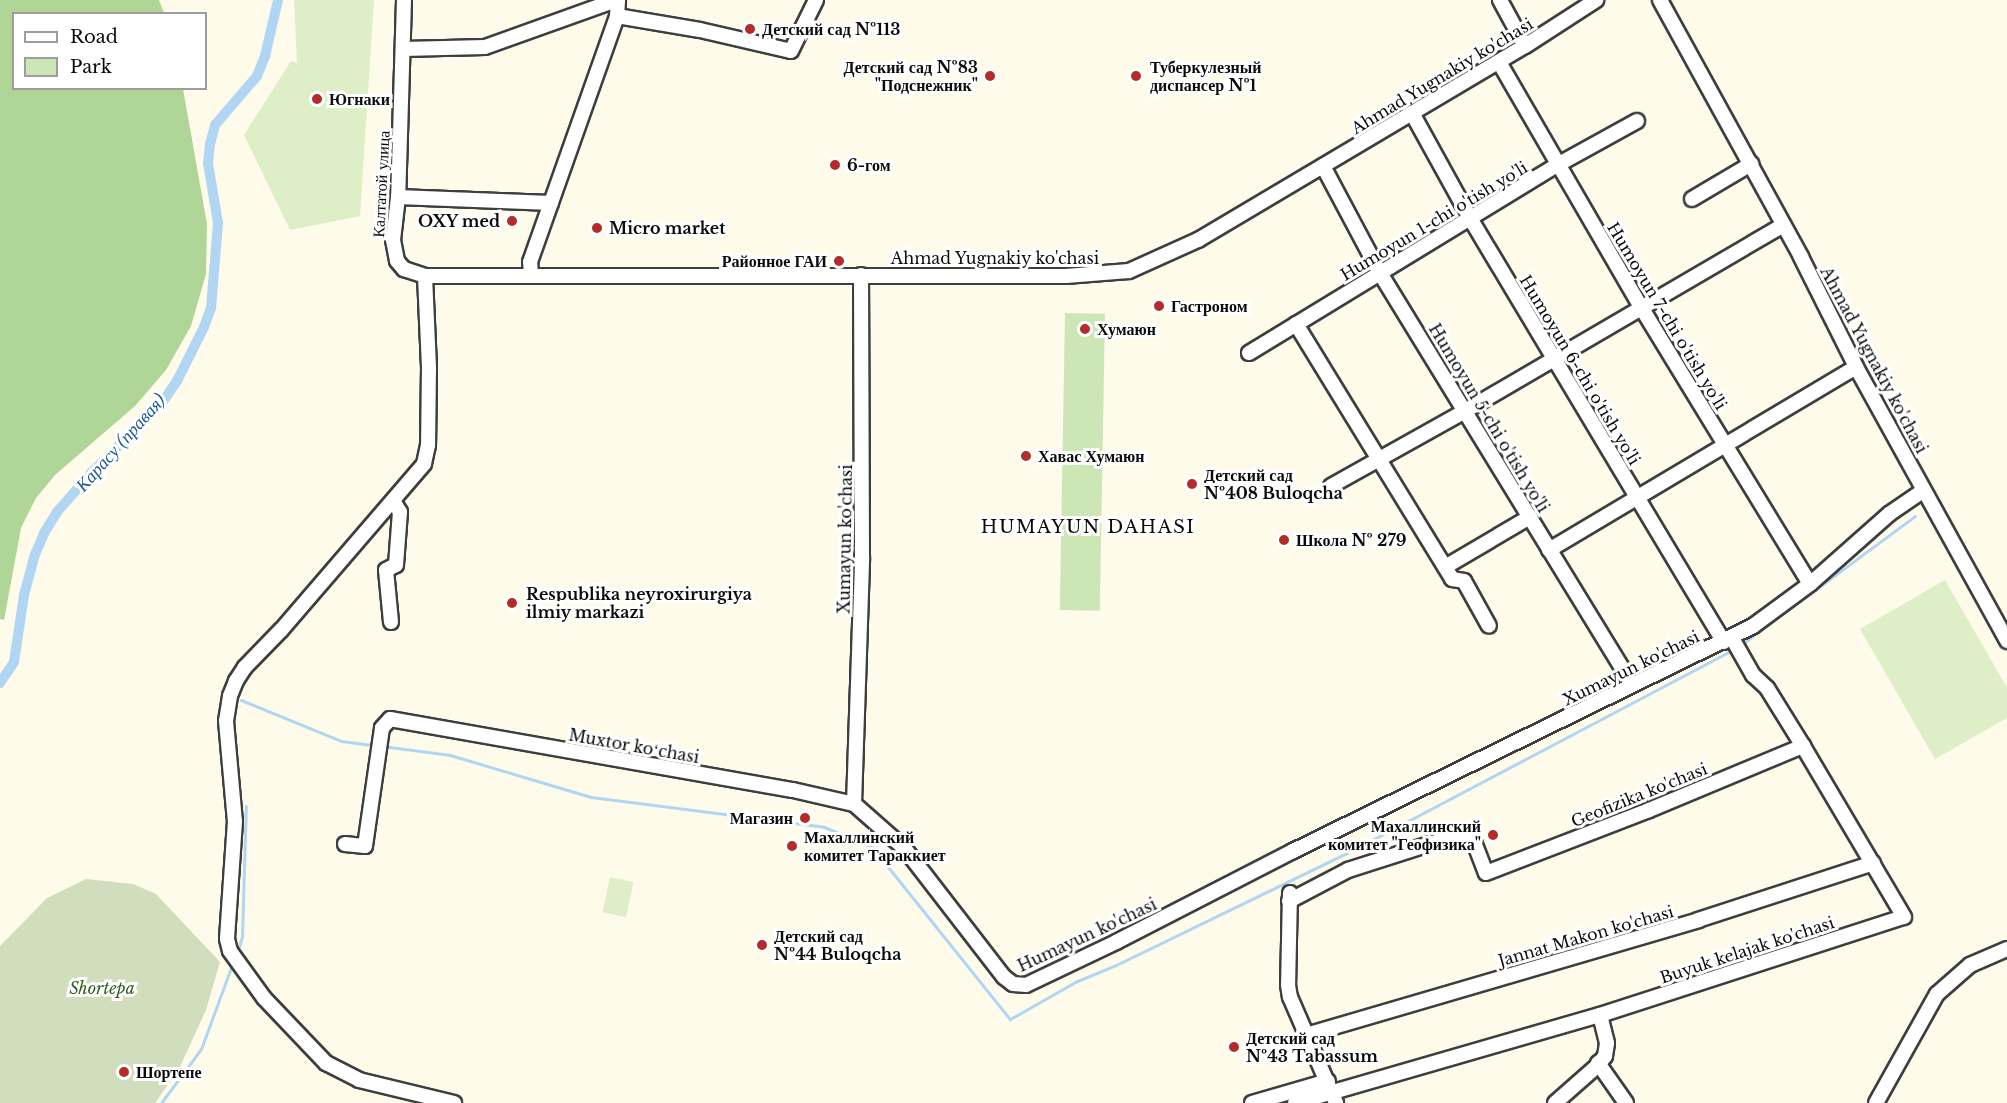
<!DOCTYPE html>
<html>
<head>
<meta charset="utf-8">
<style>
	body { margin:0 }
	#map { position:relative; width:2007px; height:1103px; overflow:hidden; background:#fefbea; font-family:"Libre Baskerville",serif }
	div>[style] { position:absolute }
	.green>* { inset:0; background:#cce6b6; transform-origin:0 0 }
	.forest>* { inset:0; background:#afd696 }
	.cemetery>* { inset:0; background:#d1debd }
	.pitch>* { inset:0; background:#deeec7; transform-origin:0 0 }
	.stream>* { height:3px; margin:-1.5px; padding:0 1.5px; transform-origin:1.5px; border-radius:1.5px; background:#b1d6f3 }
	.canal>* { height:10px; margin:-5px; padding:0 5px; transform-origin:5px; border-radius:5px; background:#b1d6f3 }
	.roads { filter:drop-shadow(2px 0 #3e3e3e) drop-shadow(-2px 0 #3e3e3e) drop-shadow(0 2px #3e3e3e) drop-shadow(0 -2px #3e3e3e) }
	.minor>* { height:14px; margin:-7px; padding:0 7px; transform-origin:7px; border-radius:7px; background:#fff }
	.dots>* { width:16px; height:16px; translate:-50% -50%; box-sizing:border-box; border:3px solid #fff; border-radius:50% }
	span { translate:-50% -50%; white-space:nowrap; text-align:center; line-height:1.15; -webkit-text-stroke:6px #fff; paint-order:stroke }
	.poi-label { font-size:16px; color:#0b0b0b; font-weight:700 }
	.left { translate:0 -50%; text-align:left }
	.right { translate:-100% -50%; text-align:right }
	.street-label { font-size:16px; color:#0b0b0b }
	.park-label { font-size:16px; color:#285f1f; font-style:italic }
	.water-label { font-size:18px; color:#1b5996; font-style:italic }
	.neighbourhood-label { font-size:18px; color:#0b0b0b; letter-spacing:1.5px }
	.legend { position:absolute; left:12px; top:12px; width:195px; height:78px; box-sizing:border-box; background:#fff; border:2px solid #9d9d9d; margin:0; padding:8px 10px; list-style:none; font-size:18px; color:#0b0b0b }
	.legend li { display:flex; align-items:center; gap:12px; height:30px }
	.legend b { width:30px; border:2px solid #9d9d9d }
</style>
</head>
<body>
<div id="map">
	<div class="green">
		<div style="left:1065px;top:313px;width:40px;height:297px;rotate:1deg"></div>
	</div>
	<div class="forest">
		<div style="clip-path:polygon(0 0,159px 0,164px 13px,14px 14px,14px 88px,183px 89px,207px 224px,206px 274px,191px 326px,166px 370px,135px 406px,55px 475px,36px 498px,21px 528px,4px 620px,0 619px)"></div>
	</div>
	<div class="cemetery">
		<div style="clip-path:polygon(86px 879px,133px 884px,156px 894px,220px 962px,206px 1010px,179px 1069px,155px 1103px,0 1103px,0 946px,47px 898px)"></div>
	</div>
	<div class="pitch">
		<div style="clip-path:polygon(294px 0,374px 0,360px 216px,290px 230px,244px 135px,291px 61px,297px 63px)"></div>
		<div style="clip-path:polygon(1945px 580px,2007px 688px,2007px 718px,1935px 759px,1860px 629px)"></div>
		<div style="left:610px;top:877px;width:24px;height:36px;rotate:12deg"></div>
	</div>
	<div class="stream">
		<div style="left:1742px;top:644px;width:215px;rotate:-36.5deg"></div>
		<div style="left:241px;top:700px;width:108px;rotate:22.3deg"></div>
		<div style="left:341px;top:741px;width:34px;rotate:7deg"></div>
		<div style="left:382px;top:746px;width:69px;rotate:7.5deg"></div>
		<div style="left:450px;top:755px;width:147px;rotate:16.6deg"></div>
		<div style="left:591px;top:797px;width:235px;rotate:7.3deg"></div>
		<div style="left:824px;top:827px;width:52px;rotate:22.6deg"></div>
		<div style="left:872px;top:847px;width:221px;rotate:51.3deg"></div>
		<div style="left:1010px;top:1019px;width:75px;rotate:-29.6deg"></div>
		<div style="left:1075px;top:982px;width:44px;rotate:-22.5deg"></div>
		<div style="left:1116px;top:965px;width:263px;rotate:-25.9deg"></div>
		<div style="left:1353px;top:850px;width:431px;rotate:-27.8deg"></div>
		<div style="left:237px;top:953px;width:17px;rotate:-73deg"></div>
		<div style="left:242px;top:937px;width:131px;rotate:-88.3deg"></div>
		<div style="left:161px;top:1103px;width:67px;rotate:-53.5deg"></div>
		<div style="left:201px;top:1049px;width:93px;rotate:-69.8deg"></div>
	</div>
	<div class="canal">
		<div style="left:0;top:683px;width:25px;rotate:-56deg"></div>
		<div style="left:14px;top:662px;width:68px;rotate:-81.5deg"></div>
		<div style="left:24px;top:595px;width:39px;rotate:-75deg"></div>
		<div style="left:34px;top:557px;width:26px;rotate:-67deg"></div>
		<div style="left:44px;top:533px;width:25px;rotate:-58deg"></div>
		<div style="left:57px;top:512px;width:52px;rotate:-48.9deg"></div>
		<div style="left:91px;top:473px;width:100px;rotate:-44.6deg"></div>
		<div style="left:162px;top:403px;width:27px;rotate:-56deg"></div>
		<div style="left:177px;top:381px;width:60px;rotate:-63.4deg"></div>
		<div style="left:204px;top:327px;width:20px;rotate:-70deg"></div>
		<div style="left:211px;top:308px;width:85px;rotate:-85.3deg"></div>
		<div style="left:218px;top:223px;width:61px;rotate:-99.5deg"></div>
		<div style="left:208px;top:163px;width:19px;rotate:-84deg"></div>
		<div style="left:210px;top:144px;width:20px;rotate:-75deg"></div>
		<div style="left:215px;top:125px;width:65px;rotate:-49.4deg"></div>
		<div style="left:257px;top:76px;width:22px;rotate:-68deg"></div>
		<div style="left:265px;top:56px;width:57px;rotate:-76.9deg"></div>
	</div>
	<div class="roads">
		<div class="minor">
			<div style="left:404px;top:0;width:197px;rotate:91.7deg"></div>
			<div style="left:398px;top:197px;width:43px;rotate:96.6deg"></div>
			<div style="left:393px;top:240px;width:21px;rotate:79deg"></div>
			<div style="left:397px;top:261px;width:11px;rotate:49deg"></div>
			<div style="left:404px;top:269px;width:22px;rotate:18deg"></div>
			<div style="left:425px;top:276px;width:641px"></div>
			<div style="left:1066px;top:276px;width:63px;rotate:-4.5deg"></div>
			<div style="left:1129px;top:271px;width:76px;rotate:-24.2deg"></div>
			<div style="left:1198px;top:240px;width:380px;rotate:-30.7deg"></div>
			<div style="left:1525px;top:46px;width:85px;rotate:-32.9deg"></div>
			<div style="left:1500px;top:0;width:52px;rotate:61.5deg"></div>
			<div style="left:1660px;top:0;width:293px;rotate:61.2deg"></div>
			<div style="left:1801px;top:257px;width:123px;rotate:63.4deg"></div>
			<div style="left:1856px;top:367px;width:313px;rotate:61.1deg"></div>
			<div style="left:617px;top:16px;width:84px;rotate:9.6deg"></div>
			<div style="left:700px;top:30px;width:93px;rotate:13deg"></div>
			<div style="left:791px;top:51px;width:57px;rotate:-63.9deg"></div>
			<div style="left:403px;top:49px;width:82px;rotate:-1.4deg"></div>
			<div style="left:485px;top:47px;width:139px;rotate:-19.7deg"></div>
			<div style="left:1499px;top:62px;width:283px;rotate:59.9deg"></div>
			<div style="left:1641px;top:307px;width:324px;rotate:58.6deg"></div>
			<div style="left:1412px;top:113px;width:120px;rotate:61.1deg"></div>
			<div style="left:1470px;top:218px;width:494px;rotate:59.1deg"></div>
			<div style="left:1323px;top:166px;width:121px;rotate:62deg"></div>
			<div style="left:1380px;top:273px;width:482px;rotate:58.5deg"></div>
			<div style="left:398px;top:197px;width:153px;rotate:2.2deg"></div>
			<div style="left:1692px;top:199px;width:69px;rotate:-30.7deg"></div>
			<div style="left:531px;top:275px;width:13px;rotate:-94deg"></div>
			<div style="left:530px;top:262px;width:261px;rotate:-70.5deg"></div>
			<div style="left:617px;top:16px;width:16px;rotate:-86deg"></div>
			<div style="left:425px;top:276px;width:91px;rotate:87.5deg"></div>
			<div style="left:429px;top:367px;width:78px;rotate:90.7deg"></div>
			<div style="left:428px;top:445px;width:19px;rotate:102deg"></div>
			<div style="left:424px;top:464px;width:219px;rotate:130.7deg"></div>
			<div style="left:281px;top:630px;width:52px;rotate:134.2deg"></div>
			<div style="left:245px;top:667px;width:17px;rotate:123deg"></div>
			<div style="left:236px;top:681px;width:16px;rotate:112deg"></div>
			<div style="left:230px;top:696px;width:25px;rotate:99deg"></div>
			<div style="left:226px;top:721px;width:100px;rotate:84.9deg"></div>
			<div style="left:235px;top:821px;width:118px;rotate:93.9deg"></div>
			<div style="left:227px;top:939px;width:12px;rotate:76deg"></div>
			<div style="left:230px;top:951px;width:58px;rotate:54.1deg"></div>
			<div style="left:264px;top:998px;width:90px;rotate:46.4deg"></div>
			<div style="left:326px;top:1063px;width:37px;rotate:27deg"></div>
			<div style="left:359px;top:1080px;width:98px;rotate:13.6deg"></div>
			<div style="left:1296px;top:324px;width:299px;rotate:58.5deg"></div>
			<div style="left:1452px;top:579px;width:12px;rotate:9deg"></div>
			<div style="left:1464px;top:581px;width:51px;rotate:60.9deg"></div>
			<div style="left:1249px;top:353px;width:363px;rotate:-31.4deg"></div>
			<div style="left:1559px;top:164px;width:89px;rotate:-28.9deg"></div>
			<div style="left:1331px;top:486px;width:154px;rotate:-29.2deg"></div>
			<div style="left:1465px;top:411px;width:367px;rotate:-30.3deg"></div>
			<div style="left:1549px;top:550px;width:357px;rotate:-30.8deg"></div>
			<div style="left:1445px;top:567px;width:99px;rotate:-30.5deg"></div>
			<div style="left:391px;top:622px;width:52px;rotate:-95.5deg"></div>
			<div style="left:386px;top:570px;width:11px;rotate:-27deg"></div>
			<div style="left:396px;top:565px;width:53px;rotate:-85.7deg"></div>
			<div style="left:400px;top:512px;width:13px;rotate:-122deg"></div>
			<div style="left:854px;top:804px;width:247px;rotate:-88.1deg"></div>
			<div style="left:862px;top:557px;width:282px;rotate:-90.2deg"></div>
			<div style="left:345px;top:844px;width:20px;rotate:6deg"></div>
			<div style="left:365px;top:846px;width:119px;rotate:-81.8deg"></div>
			<div style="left:382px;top:728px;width:12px;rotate:-48deg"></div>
			<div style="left:390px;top:719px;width:409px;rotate:10deg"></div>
			<div style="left:793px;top:790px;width:63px;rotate:12.9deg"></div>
			<div style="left:854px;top:804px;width:68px;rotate:41.4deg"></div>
			<div style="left:905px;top:849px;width:162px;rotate:52.3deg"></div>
			<div style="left:1004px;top:977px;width:11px;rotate:38deg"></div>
			<div style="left:1013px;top:984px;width:13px;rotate:4deg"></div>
			<div style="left:1026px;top:985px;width:100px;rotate:-25.5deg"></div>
			<div style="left:1116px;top:942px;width:199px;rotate:-27.2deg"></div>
			<div style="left:1293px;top:851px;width:512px;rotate:-26.06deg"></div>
			<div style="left:1753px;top:626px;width:71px;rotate:-36.4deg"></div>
			<div style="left:1810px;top:584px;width:106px;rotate:-41.5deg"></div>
			<div style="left:1889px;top:514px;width:42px;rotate:-34.4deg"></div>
			<div style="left:1290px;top:893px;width:92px;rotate:91.2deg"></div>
			<div style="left:1288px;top:985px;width:12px;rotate:81deg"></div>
			<div style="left:1290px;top:997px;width:116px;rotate:66.5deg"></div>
			<div style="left:1289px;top:901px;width:67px;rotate:-27.7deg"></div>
			<div style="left:1348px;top:870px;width:119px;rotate:-17.7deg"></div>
			<div style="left:1461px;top:834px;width:15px;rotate:32deg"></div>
			<div style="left:1474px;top:842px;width:33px;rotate:69deg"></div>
			<div style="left:1486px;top:873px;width:175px;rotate:-21.1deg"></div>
			<div style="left:1649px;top:810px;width:167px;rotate:-22.6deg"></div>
			<div style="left:1306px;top:1035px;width:409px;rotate:-16.3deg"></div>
			<div style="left:1698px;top:920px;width:184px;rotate:-18deg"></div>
			<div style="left:1598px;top:1063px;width:49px;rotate:55deg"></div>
			<div style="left:1252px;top:1103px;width:79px;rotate:-16.1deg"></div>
			<div style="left:1295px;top:1103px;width:317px;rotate:-16.1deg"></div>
			<div style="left:1600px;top:1015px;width:319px;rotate:-17.9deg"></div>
			<div style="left:1904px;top:917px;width:199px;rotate:-120.6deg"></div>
			<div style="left:1803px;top:746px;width:68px;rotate:-121.8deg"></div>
			<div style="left:1767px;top:688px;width:19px;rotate:-137deg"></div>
			<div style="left:1753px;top:675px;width:43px;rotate:-119.6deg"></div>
			<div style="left:1555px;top:1103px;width:56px;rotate:-41.4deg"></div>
			<div style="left:1597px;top:1066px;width:13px;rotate:-51deg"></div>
			<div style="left:1605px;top:1056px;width:13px;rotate:-81deg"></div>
			<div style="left:1607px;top:1043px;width:29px;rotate:-104deg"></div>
			<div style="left:1876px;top:1103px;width:125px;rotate:-60.8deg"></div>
			<div style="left:1937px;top:994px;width:44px;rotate:-41.3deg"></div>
			<div style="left:1970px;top:965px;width:40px;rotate:-23.4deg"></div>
		</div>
	</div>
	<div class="dots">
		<div style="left:750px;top:29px;background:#b32c2a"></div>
		<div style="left:990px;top:76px;background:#b32c2a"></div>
		<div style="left:1136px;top:76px;background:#b32c2a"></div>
		<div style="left:317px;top:99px;background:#b32c2a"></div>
		<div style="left:835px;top:165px;background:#b32c2a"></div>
		<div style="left:512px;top:221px;background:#b32c2a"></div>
		<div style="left:597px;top:228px;background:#b32c2a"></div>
		<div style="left:839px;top:261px;background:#b32c2a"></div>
		<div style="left:1159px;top:306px;background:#b32c2a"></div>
		<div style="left:1085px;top:329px;background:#b32c2a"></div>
		<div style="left:1026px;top:456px;background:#b32c2a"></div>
		<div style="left:1192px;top:484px;background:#b32c2a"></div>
		<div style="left:1284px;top:540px;background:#b32c2a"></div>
		<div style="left:512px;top:603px;background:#b32c2a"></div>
		<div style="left:805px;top:818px;background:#b32c2a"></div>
		<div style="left:1493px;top:835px;background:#b32c2a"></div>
		<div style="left:792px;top:846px;background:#b32c2a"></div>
		<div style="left:762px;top:945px;background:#b32c2a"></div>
		<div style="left:1234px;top:1047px;background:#b32c2a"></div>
		<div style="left:124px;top:1072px;background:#b32c2a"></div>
	</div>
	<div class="poi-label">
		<span class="left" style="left:762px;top:29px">Детский сад №113</span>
		<span class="right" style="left:978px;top:76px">Детский сад №83<br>"Подснежник"</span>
		<span class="left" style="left:1150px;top:76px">Туберкулезный<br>диспансер №1</span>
		<span class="left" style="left:329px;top:99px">Югнаки</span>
		<span class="left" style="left:847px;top:165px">6-гом</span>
		<span class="right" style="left:500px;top:221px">OXY med</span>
		<span class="left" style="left:609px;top:228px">Micro market</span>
		<span class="right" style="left:827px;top:261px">Районное ГАИ</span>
		<span class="left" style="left:1171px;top:306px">Гастроном</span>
		<span class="left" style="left:1097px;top:329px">Хумаюн</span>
		<span class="left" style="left:1038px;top:456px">Хавас Хумаюн</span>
		<span class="left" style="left:1204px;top:484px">Детский сад<br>№408 Buloqcha</span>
		<span class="left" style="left:1296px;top:540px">Школа № 279</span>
		<span class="left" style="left:526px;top:603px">Respublika neyroxirurgiya<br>ilmiy markazi</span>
		<span class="right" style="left:793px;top:818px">Магазин</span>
		<span class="right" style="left:1481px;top:835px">Махаллинский<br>комитет "Геофизика"</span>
		<span class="left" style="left:804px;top:846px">Махаллинский<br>комитет Тараккиет</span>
		<span class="left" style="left:774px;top:945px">Детский сад<br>№44 Buloqcha</span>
		<span class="left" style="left:1246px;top:1047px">Детский сад<br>№43 Tabassum</span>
		<span class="left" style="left:136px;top:1072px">Шортепе</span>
	</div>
	<div class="street-label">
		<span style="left:1442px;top:76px;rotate:-31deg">Ahmad Yugnakiy ko'chasi</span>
		<span style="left:381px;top:184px;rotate:-87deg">Калтатой улица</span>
		<span style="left:1434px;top:221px;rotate:-31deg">Humoyun 1-chi o'tish yo'li</span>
		<span style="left:995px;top:258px">Ahmad Yugnakiy ko'chasi</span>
		<span style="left:1667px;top:316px;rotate:59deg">Humoyun 7-chi o'tish yo'li</span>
		<span style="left:1874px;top:360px;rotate:62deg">Ahmad Yugnakiy ko'chasi</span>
		<span style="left:1580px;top:370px;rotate:59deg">Humoyun 6-chi o'tish yo'li</span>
		<span style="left:1489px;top:418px;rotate:59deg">Humoyun 5-chi o'tish yo'li</span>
		<span style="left:845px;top:539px;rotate:-89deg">Xumayun ko'chasi</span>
		<span style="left:1631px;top:668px;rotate:-26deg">Xumayun ko'chasi</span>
		<span style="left:634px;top:746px;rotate:10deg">Muxtor koʻchasi</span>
		<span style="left:1639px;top:795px;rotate:-22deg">Geofizika ko'chasi</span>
		<span style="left:1087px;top:935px;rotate:-25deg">Humayun ko'chasi</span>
		<span style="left:1586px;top:936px;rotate:-16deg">Jannat Makon ko'chasi</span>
		<span style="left:1747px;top:950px;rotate:-18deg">Buyuk kelajak ko'chasi</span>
	</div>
	<div class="park-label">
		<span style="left:102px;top:988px">Shortepa</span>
	</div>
	<div class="water-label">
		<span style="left:121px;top:443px;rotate:-48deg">Карасу (правая)</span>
	</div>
	<div class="neighbourhood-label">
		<span style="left:1088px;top:527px">HUMAYUN DAHASI</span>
	</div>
	<ul class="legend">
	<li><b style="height:8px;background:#fff"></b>Road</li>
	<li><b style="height:16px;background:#cce6b6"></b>Park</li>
	</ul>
</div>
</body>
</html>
